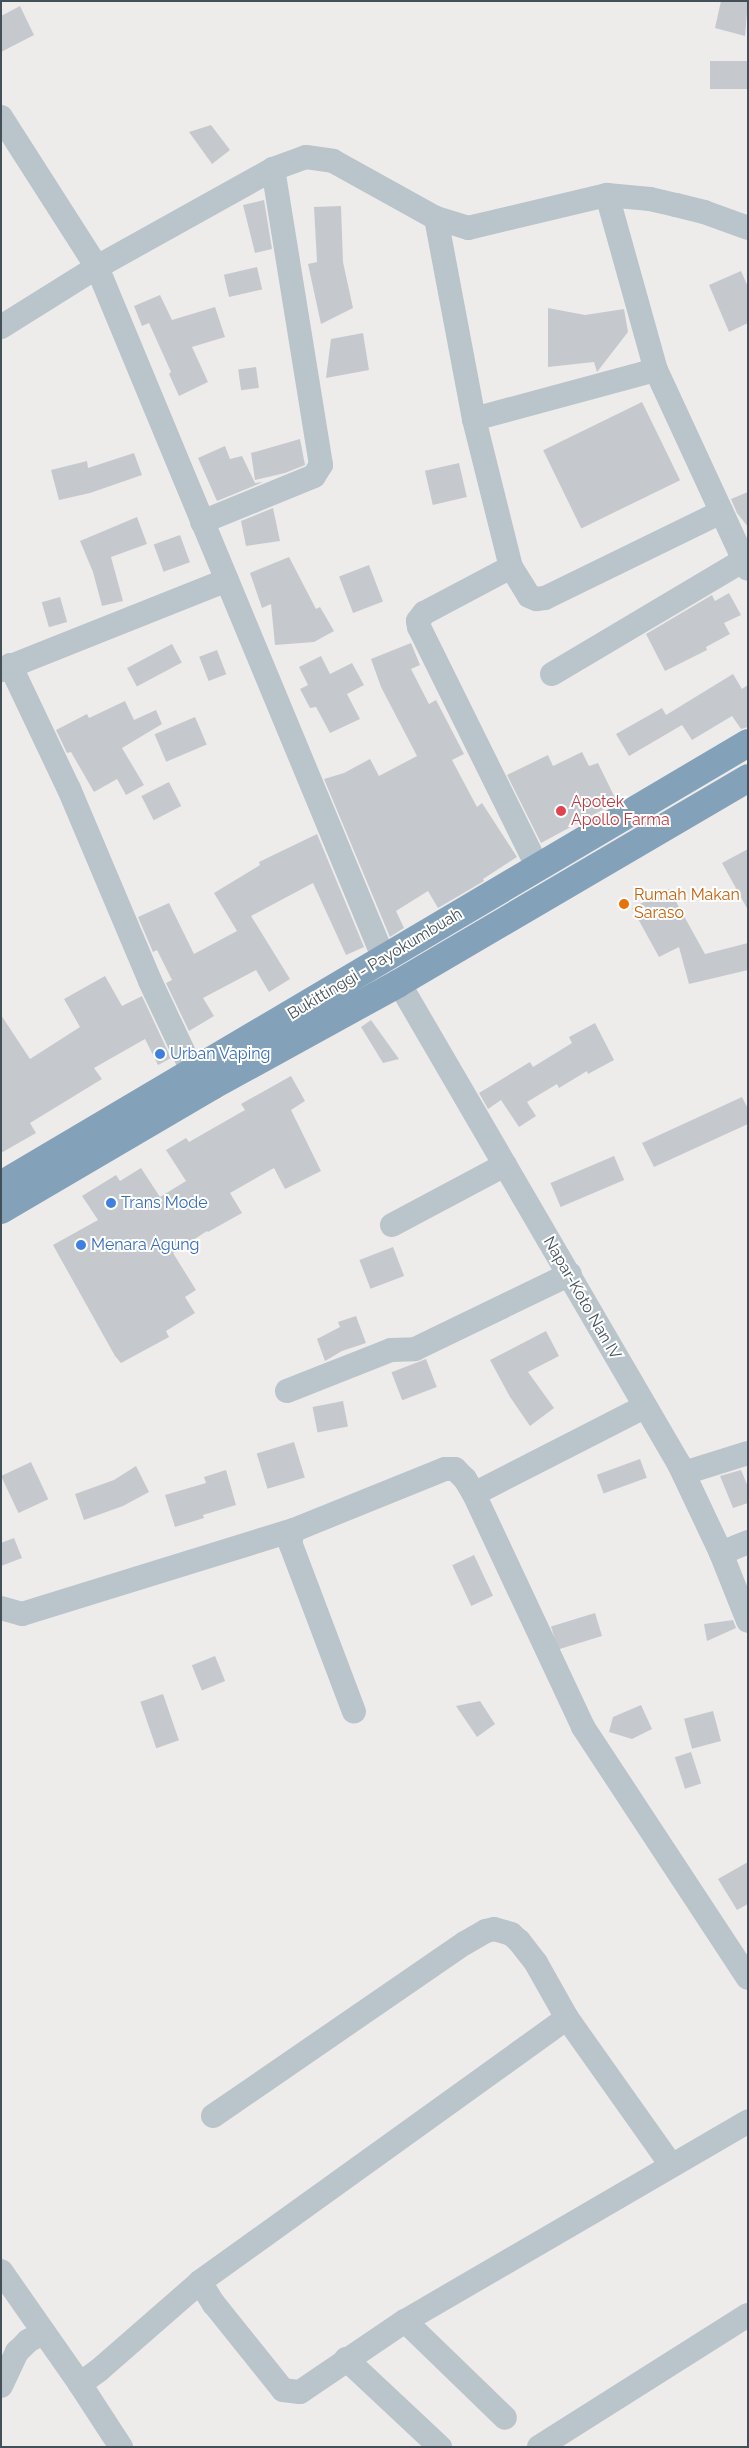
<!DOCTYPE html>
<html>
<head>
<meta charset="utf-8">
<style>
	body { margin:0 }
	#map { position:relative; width:749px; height:2448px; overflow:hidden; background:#eeebeb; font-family:Raleway,sans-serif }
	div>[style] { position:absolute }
	.building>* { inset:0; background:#c5c9ce; transform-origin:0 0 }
	.minor>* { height:24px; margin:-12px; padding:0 12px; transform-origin:12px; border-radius:12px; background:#b9c4cb }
	.highway>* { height:28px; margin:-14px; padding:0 14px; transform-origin:14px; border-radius:14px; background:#83a2ba }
	.dots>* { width:14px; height:14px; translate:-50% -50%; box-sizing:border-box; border:2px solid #fff; border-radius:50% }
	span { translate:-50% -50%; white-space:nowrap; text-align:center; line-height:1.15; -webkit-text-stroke:4px #fff; paint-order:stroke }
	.health-label { font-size:16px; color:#be3a42 }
	.left { translate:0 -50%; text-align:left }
	.food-label { font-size:16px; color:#c56008 }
	.street-label { font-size:16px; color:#445058 }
	.shop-label { font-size:16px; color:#366cbe }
	.frame { position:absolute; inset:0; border:2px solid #445058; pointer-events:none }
</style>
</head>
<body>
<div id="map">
	<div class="building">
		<div style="clip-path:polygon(721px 1px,748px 1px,745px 36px,715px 28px)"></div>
		<div style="clip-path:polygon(20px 6px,34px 35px,1px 52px,1px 16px)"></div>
		<div style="left:748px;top:61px;width:28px;height:38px;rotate:90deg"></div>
		<div style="clip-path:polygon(211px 125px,230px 150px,212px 164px,189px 132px)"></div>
		<div style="clip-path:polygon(264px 200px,272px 249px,255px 253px,243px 205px)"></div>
		<div style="clip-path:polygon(341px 206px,343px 262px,353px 308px,321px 324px,308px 264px,317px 262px,314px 207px)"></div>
		<div style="left:257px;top:267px;width:23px;height:34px;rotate:77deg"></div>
		<div style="clip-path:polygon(741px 271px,748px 287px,748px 323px,729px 332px,709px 285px)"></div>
		<div style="clip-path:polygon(160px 295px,172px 320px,215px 307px,225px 337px,192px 347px,208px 382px,179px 396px,169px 374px,171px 372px,149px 323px,142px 326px,134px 306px)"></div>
		<div style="clip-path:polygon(548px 308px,585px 315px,624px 309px,628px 332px,597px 372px,594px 362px,548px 367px)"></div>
		<div style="clip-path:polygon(363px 333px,369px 370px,326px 378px,331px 339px)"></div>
		<div style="left:256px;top:367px;width:21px;height:18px;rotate:82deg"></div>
		<div style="left:642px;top:402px;width:87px;height:110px;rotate:64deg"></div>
		<div style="clip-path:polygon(300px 439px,305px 465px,285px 473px,255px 480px,251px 453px)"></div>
		<div style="clip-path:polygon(225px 446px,230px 459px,242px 456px,255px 483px,263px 482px,217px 501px,198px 458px)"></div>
		<div style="clip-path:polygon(134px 453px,142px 475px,90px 493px,59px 500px,51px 470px,87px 461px,88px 468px)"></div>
		<div style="left:459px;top:463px;width:35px;height:35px;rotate:77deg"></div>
		<div style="clip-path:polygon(748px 492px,748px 527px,737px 513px,731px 499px)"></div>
		<div style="clip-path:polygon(273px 508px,280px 541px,246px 546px,241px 521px)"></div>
		<div style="clip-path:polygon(137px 517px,147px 544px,111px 557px,123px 601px,102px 606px,93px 572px,80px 541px)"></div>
		<div style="left:180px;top:535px;width:29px;height:28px;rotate:70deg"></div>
		<div style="clip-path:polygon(289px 557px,316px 609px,320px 607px,334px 631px,314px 642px,275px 645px,271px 604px,262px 608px,250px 573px)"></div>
		<div style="left:369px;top:565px;width:39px;height:32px;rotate:69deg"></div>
		<div style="clip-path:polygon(729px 593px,741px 615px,724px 623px,730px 634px,706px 647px,707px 650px,665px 671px,646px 634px,712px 595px,715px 601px)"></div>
		<div style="left:60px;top:597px;width:26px;height:19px;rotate:74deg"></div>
		<div style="clip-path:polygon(411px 643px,420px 665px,411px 669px,429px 704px,436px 700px,464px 754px,452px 760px,477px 807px,482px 803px,517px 857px,483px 879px,484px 881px,438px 908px,428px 891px,396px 911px,404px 928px,390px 937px,324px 779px,344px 773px,370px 759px,379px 776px,417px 756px,381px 687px,371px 659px)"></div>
		<div style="left:172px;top:644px;width:21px;height:51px;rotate:62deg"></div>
		<div style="left:217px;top:650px;width:26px;height:19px;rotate:69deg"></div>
		<div style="clip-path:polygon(321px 656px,330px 674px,352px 663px,364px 685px,347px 694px,360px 719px,330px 733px,316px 707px,310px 708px,300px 689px,308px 685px,299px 667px)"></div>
		<div style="clip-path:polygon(733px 674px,742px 689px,748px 685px,748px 727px,741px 729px,732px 716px,692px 740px,682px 725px,629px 756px,616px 734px,662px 708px,666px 715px)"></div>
		<div style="clip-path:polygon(125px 701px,134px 720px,156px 710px,162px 724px,122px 748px,144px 785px,126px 795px,117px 779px,94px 792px,71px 752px,67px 753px,56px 730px,87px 714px,89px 718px)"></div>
		<div style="left:195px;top:717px;width:30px;height:44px;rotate:67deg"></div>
		<div style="clip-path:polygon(582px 752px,589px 766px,598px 763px,617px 802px,541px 843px,507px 775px,548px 755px,553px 766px)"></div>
		<div style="left:169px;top:782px;width:27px;height:31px;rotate:63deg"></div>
		<div style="clip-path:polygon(317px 834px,364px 947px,346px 955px,313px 883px,251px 916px,290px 979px,269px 992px,256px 970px,203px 998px,214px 1016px,189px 1031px,166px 983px,172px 980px,157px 950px,153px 952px,138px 917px,169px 903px,194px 954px,237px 931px,214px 893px,260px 865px,259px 862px)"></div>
		<div style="clip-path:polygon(748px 849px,748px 910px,722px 863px)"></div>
		<div style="clip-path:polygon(669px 889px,705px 954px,748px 943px,748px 970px,689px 984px,679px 947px,659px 957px,632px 908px)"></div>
		<div style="clip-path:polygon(105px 976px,122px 1006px,142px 996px,171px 1058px,158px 1065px,145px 1039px,94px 1068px,102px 1079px,30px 1123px,36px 1133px,1px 1153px,1px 1015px,30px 1059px,80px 1027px,64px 999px)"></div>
		<div style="clip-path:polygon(371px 1020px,399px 1059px,383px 1063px,361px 1027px)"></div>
		<div style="clip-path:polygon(595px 1023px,614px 1060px,588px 1074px,587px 1071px,559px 1088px,557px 1084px,527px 1102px,536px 1116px,519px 1127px,501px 1100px,488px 1109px,479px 1093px,530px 1062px,533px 1067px,572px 1043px,569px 1037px)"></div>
		<div style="clip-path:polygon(291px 1076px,305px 1101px,291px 1110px,321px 1171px,285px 1189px,274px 1168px,230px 1193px,242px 1213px,208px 1232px,207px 1231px,173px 1253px,196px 1290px,185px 1297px,195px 1313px,166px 1331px,169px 1337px,121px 1363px,115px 1356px,53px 1245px,98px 1220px,82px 1196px,116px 1175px,120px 1181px,141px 1168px,160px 1197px,186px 1181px,166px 1150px,186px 1138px,189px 1142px,245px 1110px,241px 1104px)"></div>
		<div style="clip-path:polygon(742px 1097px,748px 1109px,748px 1124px,654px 1167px,642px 1143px)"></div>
		<div style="left:614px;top:1156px;width:26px;height:69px;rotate:67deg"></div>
		<div style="left:393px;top:1247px;width:31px;height:36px;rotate:69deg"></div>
		<div style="clip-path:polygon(356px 1316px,366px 1343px,342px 1351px,325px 1361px,317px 1339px,340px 1327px,338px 1322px)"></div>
		<div style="clip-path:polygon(546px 1331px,559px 1356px,528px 1372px,554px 1408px,530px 1426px,510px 1397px,490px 1360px)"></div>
		<div style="left:426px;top:1359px;width:30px;height:37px;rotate:69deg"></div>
		<div style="left:343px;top:1401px;width:26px;height:31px;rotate:79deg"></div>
		<div style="left:294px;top:1442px;width:37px;height:39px;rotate:73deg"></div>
		<div style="left:640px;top:1459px;width:20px;height:46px;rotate:70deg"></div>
		<div style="left:31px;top:1462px;width:41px;height:33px;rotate:65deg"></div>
		<div style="clip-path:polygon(136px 1466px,149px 1492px,123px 1506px,84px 1520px,75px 1494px,114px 1480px)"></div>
		<div style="clip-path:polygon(226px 1470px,236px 1505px,203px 1515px,204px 1518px,175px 1527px,165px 1495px,206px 1483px,204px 1477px)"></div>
		<div style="clip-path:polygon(741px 1470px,748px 1487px,748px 1503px,733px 1508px,720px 1476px)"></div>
		<div style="clip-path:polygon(14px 1538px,22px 1558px,1px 1566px,1px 1543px)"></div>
		<div style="left:474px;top:1555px;width:45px;height:24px;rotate:65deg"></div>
		<div style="left:595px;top:1613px;width:24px;height:46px;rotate:73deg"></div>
		<div style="clip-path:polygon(733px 1620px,736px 1628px,707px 1641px,704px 1624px)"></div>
		<div style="left:215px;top:1656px;width:27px;height:25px;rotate:68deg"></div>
		<div style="left:163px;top:1694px;width:49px;height:24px;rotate:71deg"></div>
		<div style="clip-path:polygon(480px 1701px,495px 1724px,477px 1737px,456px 1706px)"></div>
		<div style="clip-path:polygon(641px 1705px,652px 1729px,632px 1739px,609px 1732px,613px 1717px)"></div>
		<div style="left:713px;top:1711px;width:31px;height:30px;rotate:75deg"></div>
		<div style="left:691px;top:1752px;width:33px;height:17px;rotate:72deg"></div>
		<div style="clip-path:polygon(748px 1862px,748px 1904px,737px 1910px,718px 1879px)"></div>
	</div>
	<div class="minor">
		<div style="left:1px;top:117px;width:178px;rotate:57.4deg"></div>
		<div style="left:97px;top:267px;width:749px;rotate:67.47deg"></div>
		<div style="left:607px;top:195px;width:182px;rotate:74.4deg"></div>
		<div style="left:656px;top:370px;width:219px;rotate:65.2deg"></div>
		<div style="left:436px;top:218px;width:205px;rotate:79.3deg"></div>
		<div style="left:474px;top:419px;width:153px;rotate:76deg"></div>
		<div style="left:511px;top:567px;width:98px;rotate:152.1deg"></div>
		<div style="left:424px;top:613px;width:10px;rotate:127deg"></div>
		<div style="left:418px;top:621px;width:6px;rotate:81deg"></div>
		<div style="left:419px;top:627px;width:267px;rotate:63.7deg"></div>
		<div style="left:1px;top:327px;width:113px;rotate:-32deg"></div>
		<div style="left:97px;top:267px;width:201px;rotate:-29.1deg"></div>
		<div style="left:273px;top:169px;width:35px;rotate:-20deg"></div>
		<div style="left:306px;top:157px;width:27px;rotate:8deg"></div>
		<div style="left:333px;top:161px;width:118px;rotate:29deg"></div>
		<div style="left:436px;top:218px;width:34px;rotate:17deg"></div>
		<div style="left:468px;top:228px;width:143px;rotate:-13.4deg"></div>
		<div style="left:607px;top:195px;width:43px;rotate:5.3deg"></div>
		<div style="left:650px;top:199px;width:27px;rotate:13deg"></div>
		<div style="left:676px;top:205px;width:29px;rotate:14deg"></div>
		<div style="left:704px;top:212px;width:47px;rotate:20deg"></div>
		<div style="left:474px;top:419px;width:188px;rotate:-15.1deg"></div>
		<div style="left:202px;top:522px;width:121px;rotate:-22.3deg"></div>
		<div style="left:314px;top:476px;width:13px;rotate:-58deg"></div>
		<div style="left:321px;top:465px;width:300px;rotate:-99.2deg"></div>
		<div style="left:511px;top:567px;width:34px;rotate:58deg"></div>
		<div style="left:529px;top:596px;width:8px;rotate:23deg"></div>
		<div style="left:536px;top:599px;width:9px;rotate:-6deg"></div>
		<div style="left:545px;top:598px;width:196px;rotate:-26deg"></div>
		<div style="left:10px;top:665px;width:137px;rotate:64.6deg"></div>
		<div style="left:69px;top:789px;width:208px;rotate:67.1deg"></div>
		<div style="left:150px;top:981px;width:101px;rotate:64.7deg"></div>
		<div style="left:1px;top:670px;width:243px;rotate:-21.7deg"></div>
		<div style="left:552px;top:674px;width:223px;rotate:-30.7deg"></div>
		<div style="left:399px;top:983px;width:557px;rotate:59.8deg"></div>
		<div style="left:679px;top:1464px;width:98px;rotate:64.7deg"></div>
		<div style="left:721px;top:1553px;width:73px;rotate:68.3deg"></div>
		<div style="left:392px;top:1225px;width:128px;rotate:-28deg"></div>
		<div style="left:287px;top:1391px;width:112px;rotate:-21.5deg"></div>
		<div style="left:391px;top:1350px;width:24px;rotate:-2deg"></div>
		<div style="left:415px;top:1349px;width:172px;rotate:-25.8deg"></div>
		<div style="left:684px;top:1473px;width:67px;rotate:-17.4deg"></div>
		<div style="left:474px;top:1494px;width:191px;rotate:-27.1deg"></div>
		<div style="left:294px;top:1530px;width:9px;rotate:111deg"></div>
		<div style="left:291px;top:1538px;width:7px;rotate:90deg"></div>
		<div style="left:291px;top:1545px;width:178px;rotate:69.3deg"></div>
		<div style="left:721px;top:1553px;width:29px;rotate:-22deg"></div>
		<div style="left:1px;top:1608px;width:22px;rotate:16deg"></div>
		<div style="left:22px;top:1614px;width:285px;rotate:-17.2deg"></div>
		<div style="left:294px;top:1530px;width:163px;rotate:-22deg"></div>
		<div style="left:445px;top:1469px;width:10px"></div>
		<div style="left:455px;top:1469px;width:14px;rotate:45deg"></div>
		<div style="left:465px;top:1479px;width:17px;rotate:59deg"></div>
		<div style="left:474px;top:1494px;width:257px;rotate:64.9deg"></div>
		<div style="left:583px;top:1727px;width:300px;rotate:56.7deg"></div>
		<div style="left:567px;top:2018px;width:452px;rotate:144.3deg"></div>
		<div style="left:200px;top:2282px;width:26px;rotate:58deg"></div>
		<div style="left:214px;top:2304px;width:110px;rotate:51.3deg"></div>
		<div style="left:283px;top:2390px;width:17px;rotate:7deg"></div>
		<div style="left:300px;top:2392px;width:127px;rotate:-34.1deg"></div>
		<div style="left:405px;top:2321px;width:397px;rotate:-30.2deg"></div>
		<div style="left:213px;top:2116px;width:306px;rotate:-34.5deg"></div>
		<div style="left:465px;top:1943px;width:24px;rotate:-30deg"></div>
		<div style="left:486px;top:1931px;width:8px;rotate:-14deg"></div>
		<div style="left:494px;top:1929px;width:18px;rotate:16deg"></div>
		<div style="left:511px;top:1934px;width:11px;rotate:41deg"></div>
		<div style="left:519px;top:1941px;width:28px;rotate:52deg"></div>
		<div style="left:536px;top:1963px;width:63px;rotate:60.6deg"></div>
		<div style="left:567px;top:2018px;width:180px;rotate:54.7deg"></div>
		<div style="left:1px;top:2271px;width:138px;rotate:55deg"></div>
		<div style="left:405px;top:2321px;width:139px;rotate:44.1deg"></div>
		<div style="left:346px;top:2359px;width:129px;rotate:43.1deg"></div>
		<div style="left:1px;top:2386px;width:38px;rotate:-65deg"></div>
		<div style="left:17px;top:2352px;width:16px;rotate:-45deg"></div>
		<div style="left:28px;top:2341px;width:18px;rotate:-29deg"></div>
		<div style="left:121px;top:2447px;width:75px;rotate:-123.1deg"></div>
		<div style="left:80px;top:2384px;width:22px;rotate:-36deg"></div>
		<div style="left:98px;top:2371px;width:135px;rotate:-41.1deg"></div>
		<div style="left:539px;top:2447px;width:247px;rotate:-32.3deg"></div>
	</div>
	<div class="highway">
		<div style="left:1px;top:1185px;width:868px;rotate:-30.61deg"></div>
		<div style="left:1px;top:1210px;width:245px;rotate:-30.4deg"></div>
		<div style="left:212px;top:1086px;width:213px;rotate:-28.8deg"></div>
		<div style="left:399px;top:983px;width:405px;rotate:-30.4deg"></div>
	</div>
	<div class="dots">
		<div style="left:561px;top:811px;background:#e0444e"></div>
		<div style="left:624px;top:904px;background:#e8710a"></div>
		<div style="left:160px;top:1054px;background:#3f7fe0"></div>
		<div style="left:111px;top:1203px;background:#3f7fe0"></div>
		<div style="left:81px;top:1245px;background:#3f7fe0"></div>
	</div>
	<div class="health-label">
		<span class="left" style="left:571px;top:811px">Apotek<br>Apollo Farma</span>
	</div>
	<div class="food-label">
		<span class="left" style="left:634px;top:904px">Rumah Makan<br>Saraso</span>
	</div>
	<div class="street-label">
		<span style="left:375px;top:964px;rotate:-31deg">Bukittinggi - Payokumbuah</span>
		<span style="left:582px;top:1298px;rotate:60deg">Napar-Koto Nan IV</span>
	</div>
	<div class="shop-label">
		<span class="left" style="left:170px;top:1054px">Urban Vaping</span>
		<span class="left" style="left:121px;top:1203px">Trans Mode</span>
		<span class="left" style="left:91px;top:1245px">Menara Agung</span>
	</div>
	<div class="frame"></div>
</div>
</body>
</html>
